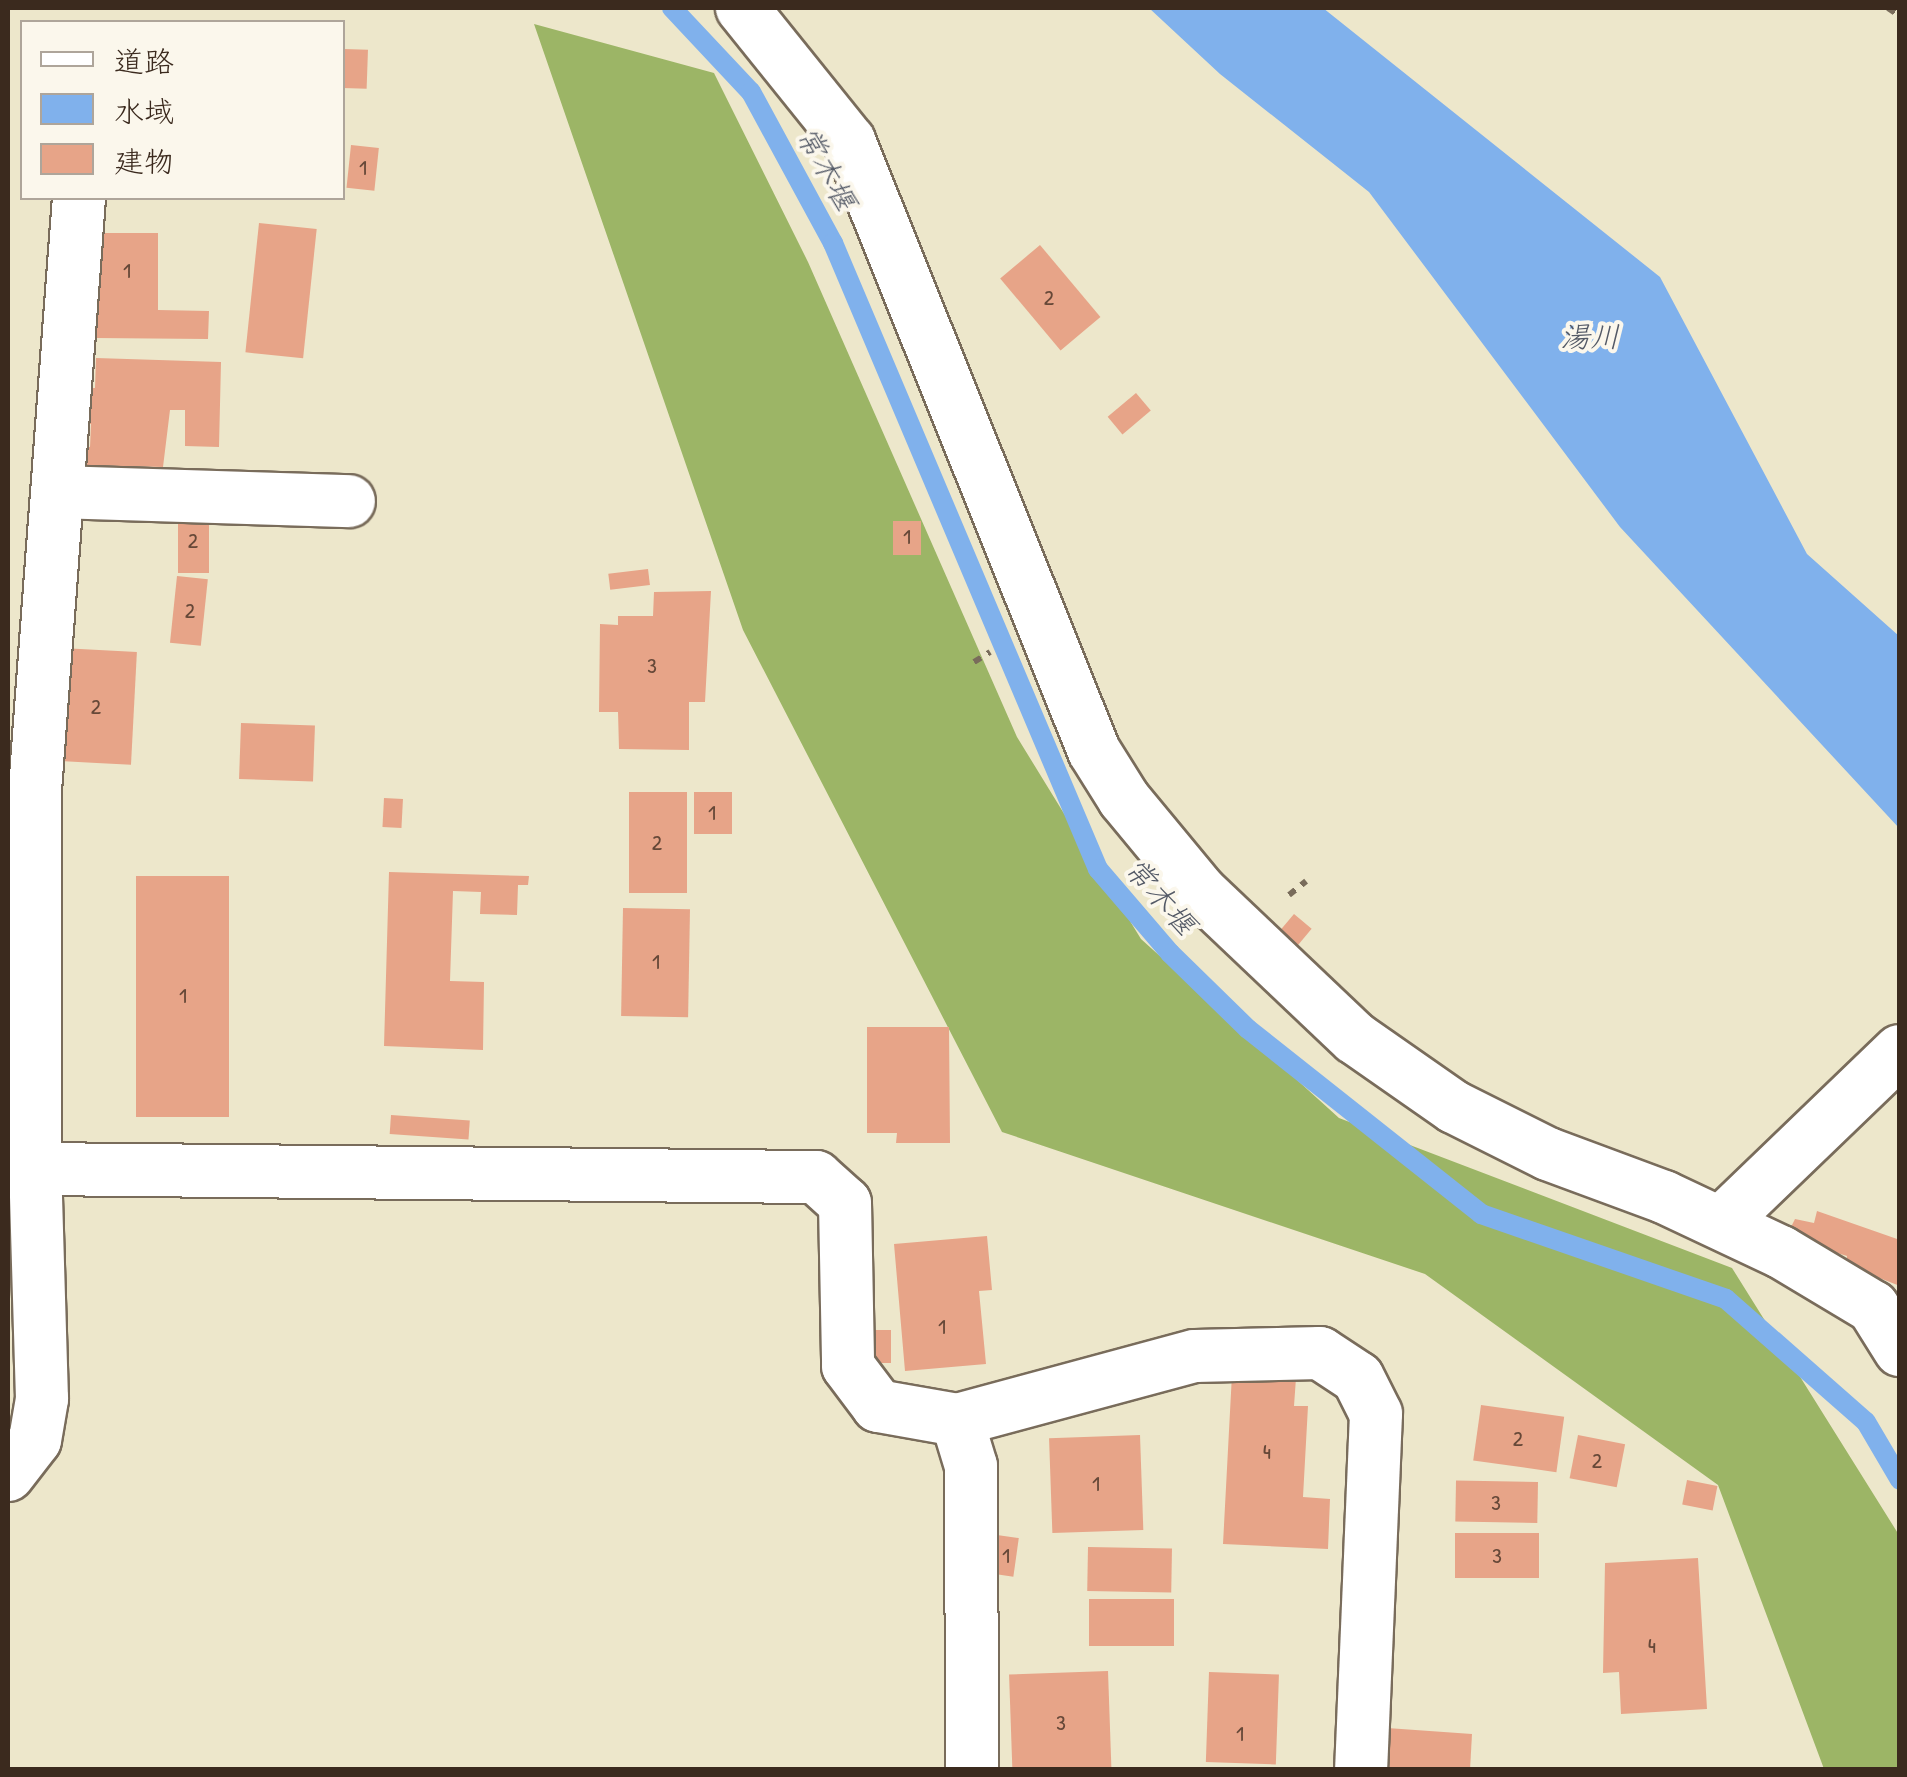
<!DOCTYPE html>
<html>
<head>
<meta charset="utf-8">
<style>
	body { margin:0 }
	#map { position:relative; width:1907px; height:1777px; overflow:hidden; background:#ede7cb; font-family:"Patrick Hand","Klee One",sans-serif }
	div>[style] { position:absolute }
	.forest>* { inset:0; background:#9cb566 }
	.water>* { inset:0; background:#80b1ec }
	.stream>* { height:20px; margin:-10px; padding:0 10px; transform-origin:10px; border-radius:10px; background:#80b1ec }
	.building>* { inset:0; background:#e7a488; transform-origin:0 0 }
	.path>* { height:6px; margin-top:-3px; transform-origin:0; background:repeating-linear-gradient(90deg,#796c5b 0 8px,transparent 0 16px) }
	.roads { filter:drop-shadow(2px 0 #796c5b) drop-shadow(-2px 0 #796c5b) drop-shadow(0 2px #796c5b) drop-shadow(0 -2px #796c5b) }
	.minor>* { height:52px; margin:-26px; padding:0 26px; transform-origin:26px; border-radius:26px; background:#fff }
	span { translate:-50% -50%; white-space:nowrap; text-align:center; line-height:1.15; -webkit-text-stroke:8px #fbf7ec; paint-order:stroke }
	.number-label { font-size:22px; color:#664838 }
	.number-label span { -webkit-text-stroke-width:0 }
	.water-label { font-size:30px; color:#535966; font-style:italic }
	.frame { position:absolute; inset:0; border:10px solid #3b2a1e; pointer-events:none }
	.legend { position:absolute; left:20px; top:20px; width:325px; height:180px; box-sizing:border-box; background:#fbf7ec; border:2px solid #aea59a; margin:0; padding:12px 18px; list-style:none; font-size:30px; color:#3b2a1e }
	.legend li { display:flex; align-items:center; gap:20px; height:50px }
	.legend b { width:50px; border:2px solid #aea59a }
</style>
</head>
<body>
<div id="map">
	<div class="forest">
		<div style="clip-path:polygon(534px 24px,714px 73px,808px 262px,1017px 737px,1141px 939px,1339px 1118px,1732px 1268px,1899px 1535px,1899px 1769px,1824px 1769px,1718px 1485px,1425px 1274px,1002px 1132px,743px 630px)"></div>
	</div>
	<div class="water">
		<div style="clip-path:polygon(1149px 8px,1323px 8px,1660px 277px,1807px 554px,1899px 636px,1899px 828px,1620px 527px,1369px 192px,1220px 74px)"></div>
	</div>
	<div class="stream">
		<div style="left:672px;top:8px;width:115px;rotate:46.8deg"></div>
		<div style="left:751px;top:92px;width:172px;rotate:61.5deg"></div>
		<div style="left:833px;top:243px;width:680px;rotate:67.06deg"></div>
		<div style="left:1098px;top:869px;width:111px;rotate:49.4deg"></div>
		<div style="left:1170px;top:953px;width:109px;rotate:44.3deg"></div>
		<div style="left:1248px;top:1029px;width:298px;rotate:38.4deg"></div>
		<div style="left:1481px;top:1214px;width:259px;rotate:19.1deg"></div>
		<div style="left:1726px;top:1299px;width:186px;rotate:41.3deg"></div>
		<div style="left:1866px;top:1422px;width:67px;rotate:59.6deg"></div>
	</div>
	<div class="building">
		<div style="left:344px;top:49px;width:24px;height:39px;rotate:2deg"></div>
		<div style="left:351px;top:145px;width:28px;height:43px;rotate:6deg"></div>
		<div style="left:259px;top:223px;width:58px;height:130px;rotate:6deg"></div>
		<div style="clip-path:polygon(96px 233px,158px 233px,158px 310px,209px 311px,208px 339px,95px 338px)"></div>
		<div style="left:1040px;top:245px;width:94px;height:52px;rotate:50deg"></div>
		<div style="clip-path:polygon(96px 358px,221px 362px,219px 447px,185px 446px,185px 410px,170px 410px,163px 467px,82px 465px,82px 447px,90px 447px,91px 424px,82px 423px,84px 388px,95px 388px)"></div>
		<div style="left:1136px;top:393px;width:23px;height:37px;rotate:50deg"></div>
		<div style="left:178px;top:509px;width:31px;height:64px"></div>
		<div style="left:893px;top:521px;width:28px;height:34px"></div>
		<div style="left:648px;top:569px;width:16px;height:40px;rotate:83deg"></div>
		<div style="left:177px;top:576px;width:31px;height:67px;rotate:6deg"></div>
		<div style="clip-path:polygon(711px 591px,705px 702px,689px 702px,689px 750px,619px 749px,618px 712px,599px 712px,600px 624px,618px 625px,618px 616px,653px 616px,654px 592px)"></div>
		<div style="left:61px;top:648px;width:76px;height:113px;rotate:3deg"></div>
		<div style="left:241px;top:723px;width:74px;height:56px;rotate:2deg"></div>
		<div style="left:629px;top:792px;width:58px;height:101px"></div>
		<div style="left:694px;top:792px;width:38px;height:42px"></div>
		<div style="left:384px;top:798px;width:19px;height:29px;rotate:3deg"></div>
		<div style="clip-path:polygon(389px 872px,529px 876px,528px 885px,518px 885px,517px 915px,480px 914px,481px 892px,453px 891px,450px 981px,484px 982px,483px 1050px,384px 1046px)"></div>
		<div style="left:136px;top:876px;width:93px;height:241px"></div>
		<div style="left:623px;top:908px;width:67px;height:108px;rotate:1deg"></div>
		<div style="left:1294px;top:914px;width:23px;height:23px;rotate:40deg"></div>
		<div style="clip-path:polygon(867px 1027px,949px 1027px,950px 1143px,896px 1143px,897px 1133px,867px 1133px)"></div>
		<div style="left:391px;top:1115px;width:79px;height:19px;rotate:4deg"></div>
		<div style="clip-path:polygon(1817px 1211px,1900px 1240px,1900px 1286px,1846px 1265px,1847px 1256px,1786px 1237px,1795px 1219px,1814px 1223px)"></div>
		<div style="clip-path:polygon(987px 1236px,992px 1290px,979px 1291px,986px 1364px,905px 1371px,894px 1244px)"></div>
		<div style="left:873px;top:1330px;width:18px;height:33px"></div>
		<div style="clip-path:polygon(1232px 1374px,1296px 1378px,1294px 1406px,1308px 1406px,1303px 1497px,1330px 1499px,1328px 1549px,1223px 1544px)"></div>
		<div style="left:1481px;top:1405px;width:84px;height:56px;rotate:8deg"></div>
		<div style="left:1140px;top:1435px;width:95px;height:91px;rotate:88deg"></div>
		<div style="left:1578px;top:1435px;width:48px;height:44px;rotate:11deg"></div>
		<div style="left:1687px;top:1480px;width:31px;height:25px;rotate:11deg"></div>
		<div style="left:1538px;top:1482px;width:41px;height:82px;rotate:91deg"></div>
		<div style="left:1539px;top:1533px;width:45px;height:84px;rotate:90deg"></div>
		<div style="left:997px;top:1535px;width:22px;height:39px;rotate:8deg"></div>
		<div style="left:1088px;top:1547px;width:84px;height:44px;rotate:1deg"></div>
		<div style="clip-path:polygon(1698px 1558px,1707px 1709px,1621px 1714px,1619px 1672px,1603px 1673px,1605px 1563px)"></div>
		<div style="left:1089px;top:1599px;width:85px;height:47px"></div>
		<div style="left:1108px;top:1671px;width:99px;height:99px;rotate:88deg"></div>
		<div style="left:1209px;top:1672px;width:70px;height:90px;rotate:2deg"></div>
		<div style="clip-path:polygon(1387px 1728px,1472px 1734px,1470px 1770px,1384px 1770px)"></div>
	</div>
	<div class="path">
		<div style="left:1888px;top:8px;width:14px;rotate:34deg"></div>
		<div style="left:974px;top:662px;width:19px;rotate:-32deg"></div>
		<div style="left:1289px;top:895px;width:22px;rotate:-39deg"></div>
	</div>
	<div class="roads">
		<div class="minor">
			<div style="left:742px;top:8px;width:171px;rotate:51.2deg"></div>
			<div style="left:849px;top:141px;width:657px;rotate:68.12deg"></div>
			<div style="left:1094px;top:751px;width:57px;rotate:58deg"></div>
			<div style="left:1124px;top:799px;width:121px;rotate:50.4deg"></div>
			<div style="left:1201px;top:892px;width:212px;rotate:43.5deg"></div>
			<div style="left:1355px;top:1038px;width:121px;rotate:34.9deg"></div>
			<div style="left:1454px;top:1107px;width:105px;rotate:26.6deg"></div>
			<div style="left:1548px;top:1154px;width:124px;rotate:20.3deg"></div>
			<div style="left:1664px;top:1197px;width:129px;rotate:25.2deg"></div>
			<div style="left:1781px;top:1252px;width:107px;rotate:30.9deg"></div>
			<div style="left:1873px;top:1307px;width:51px;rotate:57.9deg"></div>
			<div style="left:59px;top:492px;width:290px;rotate:1.8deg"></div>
			<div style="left:8px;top:1170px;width:27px;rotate:-2deg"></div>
			<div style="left:35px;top:1169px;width:379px;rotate:-90deg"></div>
			<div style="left:35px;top:790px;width:594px;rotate:-85.75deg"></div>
			<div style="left:1721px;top:1223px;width:248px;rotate:-43.9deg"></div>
			<div style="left:957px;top:1420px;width:246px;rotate:-15.1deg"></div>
			<div style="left:1195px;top:1356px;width:125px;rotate:-1.4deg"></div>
			<div style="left:1320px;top:1353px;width:45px;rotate:33.3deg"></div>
			<div style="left:1358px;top:1378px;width:40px;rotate:63.4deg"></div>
			<div style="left:1376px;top:1414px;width:356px;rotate:92.4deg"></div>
			<div style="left:8px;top:1475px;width:44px;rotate:-52.4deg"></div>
			<div style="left:35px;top:1440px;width:42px;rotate:-80.3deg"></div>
			<div style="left:42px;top:1399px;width:230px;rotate:-91.7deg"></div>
			<div style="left:35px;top:1169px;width:781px;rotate:0.59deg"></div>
			<div style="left:816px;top:1177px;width:39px;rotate:42deg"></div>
			<div style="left:845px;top:1203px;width:163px;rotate:88.9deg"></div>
			<div style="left:848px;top:1366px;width:50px;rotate:53.1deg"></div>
			<div style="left:878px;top:1406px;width:80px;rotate:10deg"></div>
			<div style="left:957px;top:1420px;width:48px;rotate:73.1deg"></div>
			<div style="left:971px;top:1466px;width:304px;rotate:89.8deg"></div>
		</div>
	</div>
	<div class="number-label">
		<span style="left:363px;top:168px">1</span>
		<span style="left:127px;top:271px">1</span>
		<span style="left:1049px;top:298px">2</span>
		<span style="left:907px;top:537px">1</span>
		<span style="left:193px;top:541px">2</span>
		<span style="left:190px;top:611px">2</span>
		<span style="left:652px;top:666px">3</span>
		<span style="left:96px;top:707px">2</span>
		<span style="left:712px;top:813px">1</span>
		<span style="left:657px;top:843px">2</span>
		<span style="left:656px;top:962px">1</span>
		<span style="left:183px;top:996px">1</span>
		<span style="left:942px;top:1327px">1</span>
		<span style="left:1518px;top:1439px">2</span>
		<span style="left:1267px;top:1452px">4</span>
		<span style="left:1597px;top:1461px">2</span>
		<span style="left:1096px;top:1484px">1</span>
		<span style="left:1496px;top:1503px">3</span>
		<span style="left:1006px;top:1556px">1</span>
		<span style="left:1497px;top:1556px">3</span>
		<span style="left:1652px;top:1646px">4</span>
		<span style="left:1061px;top:1723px">3</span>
		<span style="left:1240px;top:1734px">1</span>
	</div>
	<div class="water-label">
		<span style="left:827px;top:168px;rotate:61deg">常木堰</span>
		<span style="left:1590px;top:336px">湯川</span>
		<span style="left:1161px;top:896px;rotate:49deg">常木堰</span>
	</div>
	<div class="frame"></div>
	<ul class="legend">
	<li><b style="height:12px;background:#fff"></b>道路</li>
	<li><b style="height:28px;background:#80b1ec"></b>水域</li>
	<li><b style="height:28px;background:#e7a488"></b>建物</li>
	</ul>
</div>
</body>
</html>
